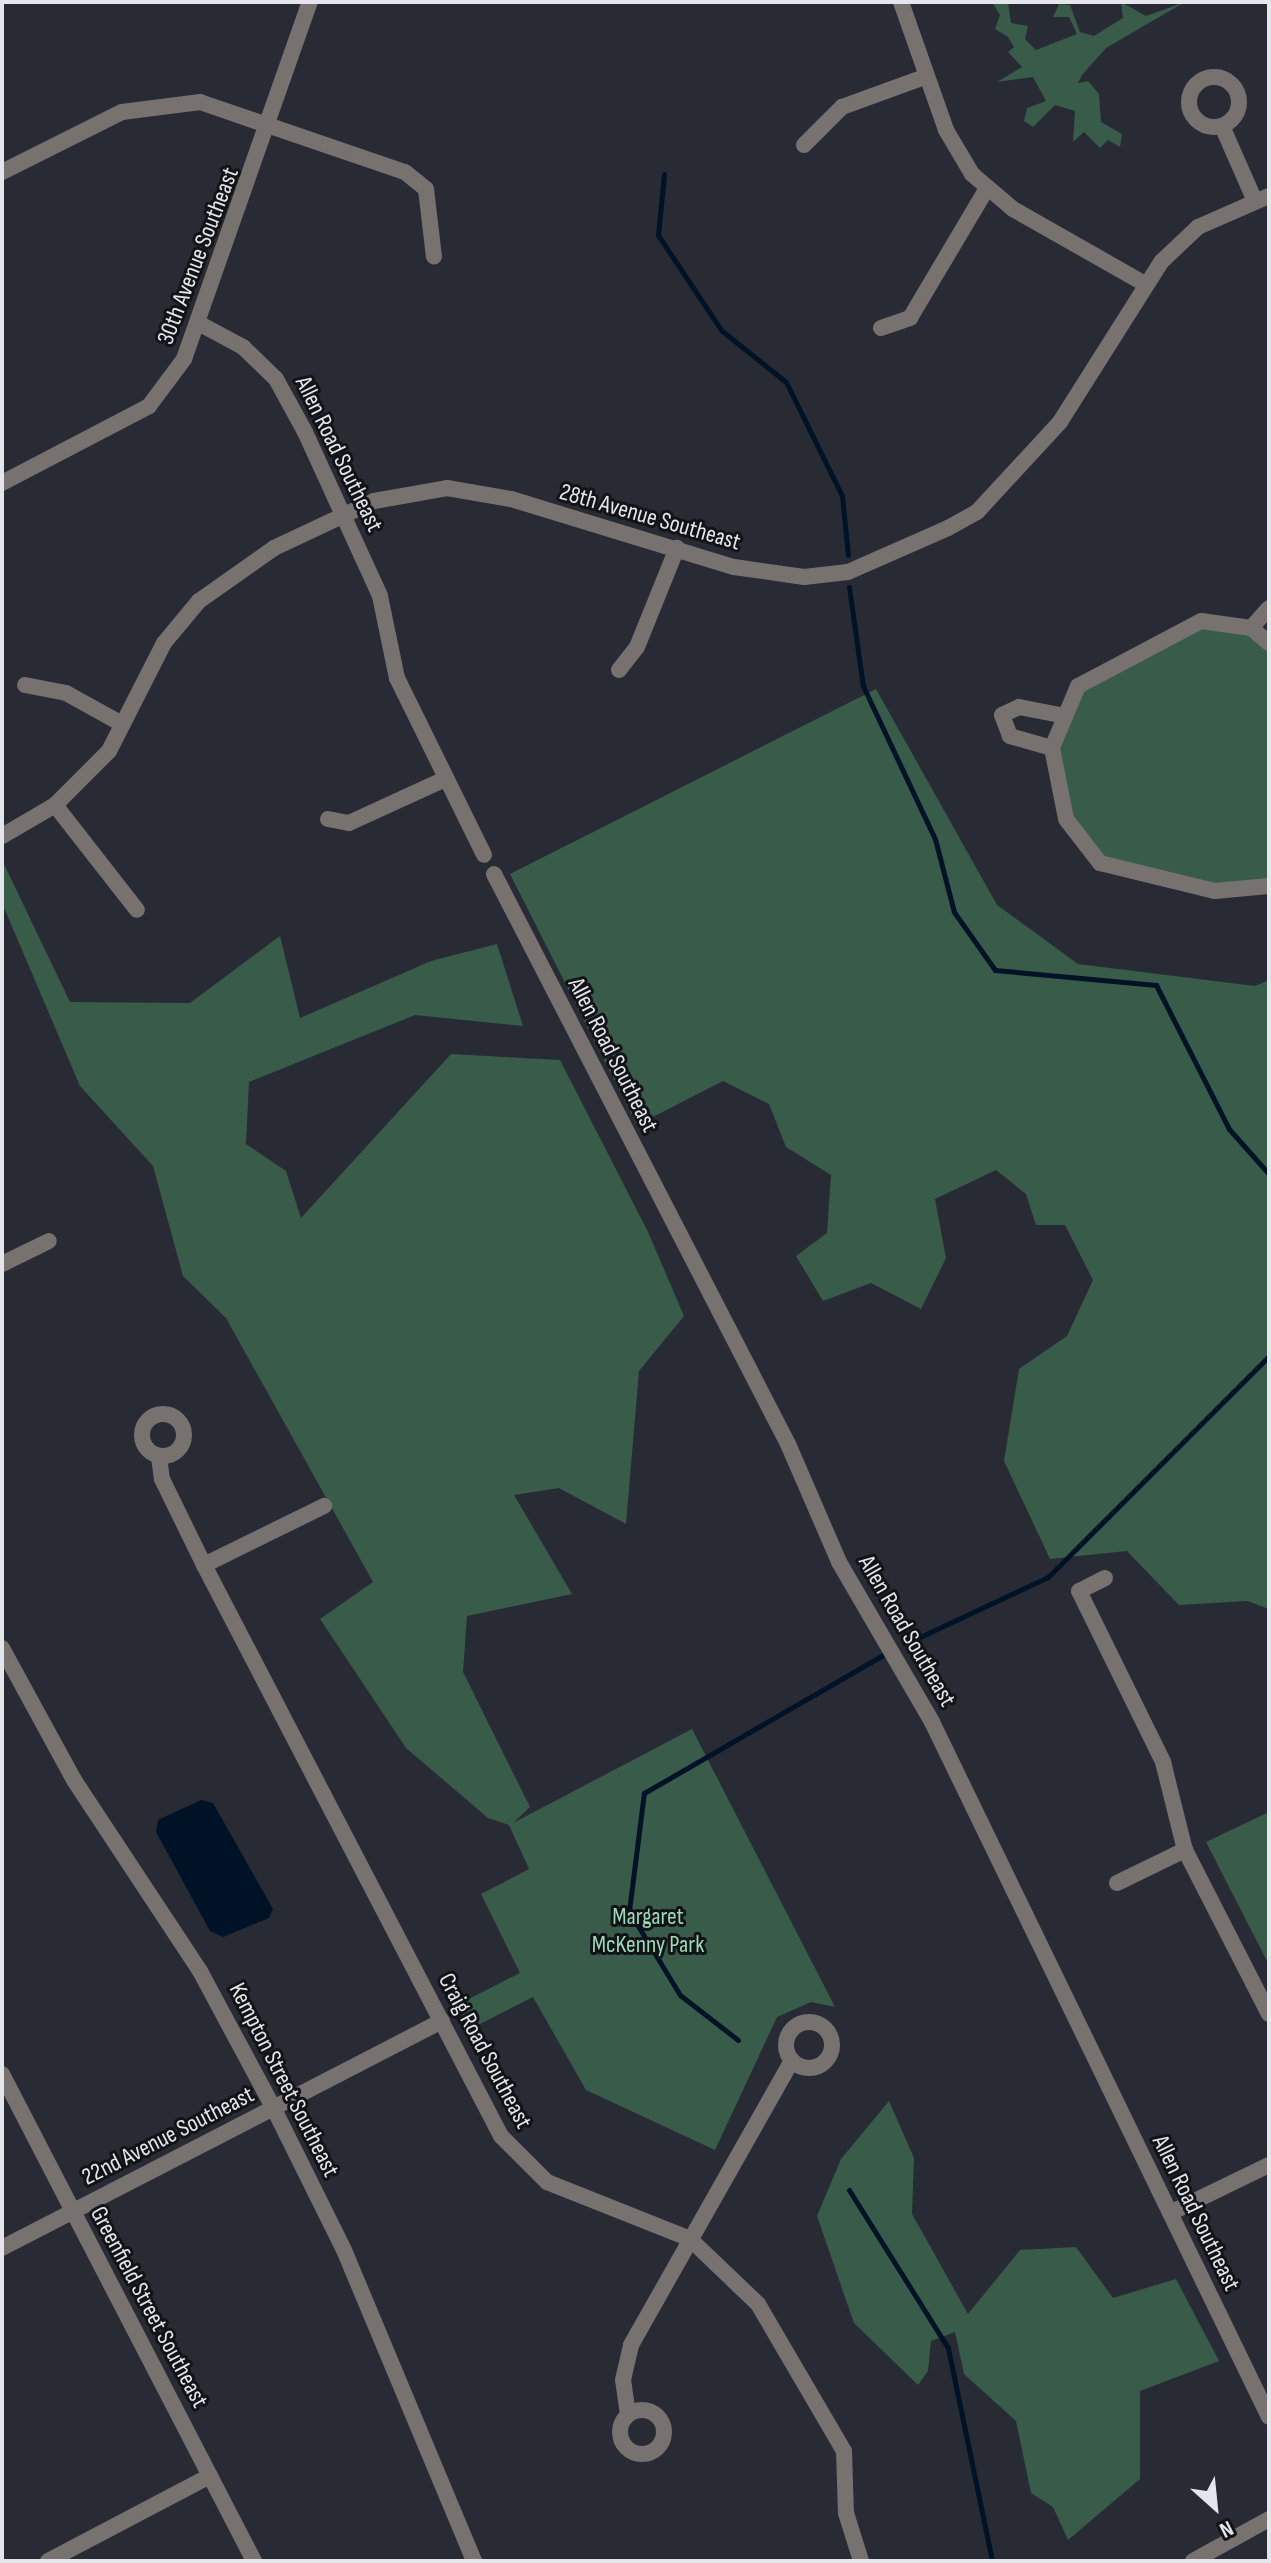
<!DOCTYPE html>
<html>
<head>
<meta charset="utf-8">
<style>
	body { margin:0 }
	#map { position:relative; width:1271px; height:2563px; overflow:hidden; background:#282b33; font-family:"Sofia Sans Condensed",sans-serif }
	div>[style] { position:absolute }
	.green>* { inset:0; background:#395b4a }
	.water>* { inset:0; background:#001226 }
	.stream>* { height:5px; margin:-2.5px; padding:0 2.5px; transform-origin:2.5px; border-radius:2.5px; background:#001226 }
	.minor>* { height:16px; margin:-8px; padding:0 8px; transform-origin:8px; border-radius:8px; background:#777270 }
	.minor>.ring { margin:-8px; padding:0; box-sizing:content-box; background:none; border:16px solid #777270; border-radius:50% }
	.tertiary>* { height:16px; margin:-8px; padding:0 8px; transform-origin:8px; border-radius:8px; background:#777270 }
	span { translate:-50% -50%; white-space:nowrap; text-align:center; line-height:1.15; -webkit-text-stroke:6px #121317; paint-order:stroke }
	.street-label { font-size:24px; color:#e4e6ec }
	.park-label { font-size:24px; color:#99dab8 }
	.frame { position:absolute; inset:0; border:4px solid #e4e6ec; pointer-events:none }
	.north { position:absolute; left:1175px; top:2467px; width:80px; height:80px; -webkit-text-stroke:6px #121317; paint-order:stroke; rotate:153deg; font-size:22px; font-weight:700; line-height:32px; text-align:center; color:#e4e6ec }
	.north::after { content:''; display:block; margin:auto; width:28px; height:36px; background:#e4e6ec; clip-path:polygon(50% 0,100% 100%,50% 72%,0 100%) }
</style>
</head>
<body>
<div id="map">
	<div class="green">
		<div style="clip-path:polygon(992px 2px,1008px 2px,1011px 23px,1028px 26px,1025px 39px,1036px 50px,1077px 34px,1069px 17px,1053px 17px,1059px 4px,1070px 5px,1080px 32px,1094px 36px,1123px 18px,1121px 2px,1146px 16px,1185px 2px,1106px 48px,1082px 75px,1078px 83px,1088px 81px,1099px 94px,1101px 122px,1122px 134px,1120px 147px,1108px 140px,1100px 148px,1084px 132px,1073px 142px,1075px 111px,1055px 105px,1033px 127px,1024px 121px,1027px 108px,1046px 101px,1033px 77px,997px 82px,1022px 67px,1008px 52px,1014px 47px,1008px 37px,995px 29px,1000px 15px)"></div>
		<div style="clip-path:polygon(1216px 618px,1269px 643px,1269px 886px,1245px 891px,1114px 869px,1056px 794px,1060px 715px,1078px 686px)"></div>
		<div style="clip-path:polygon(876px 689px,997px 905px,1078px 964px,1255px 986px,1269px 980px,1269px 1609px,1247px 1601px,1179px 1605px,1127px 1551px,1050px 1559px,1004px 1461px,1019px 1369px,1067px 1336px,1093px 1280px,1065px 1225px,1036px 1225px,1026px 1194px,996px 1170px,935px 1199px,946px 1258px,921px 1309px,871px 1283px,823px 1301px,796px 1256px,827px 1233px,831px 1175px,786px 1147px,769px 1104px,723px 1081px,637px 1125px,510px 874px)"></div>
		<div style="clip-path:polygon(2px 860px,70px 1002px,190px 1003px,280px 936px,300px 1018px,431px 961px,497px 944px,523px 1026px,415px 1015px,249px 1082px,246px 1144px,286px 1171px,301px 1218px,451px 1054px,560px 1060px,648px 1232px,684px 1316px,639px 1371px,626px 1524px,559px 1488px,514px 1495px,572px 1594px,467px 1616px,463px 1672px,530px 1807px,513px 1823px,692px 1729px,835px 2007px,811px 2002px,777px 2017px,715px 2150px,586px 2090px,533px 1997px,470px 2029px,457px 2005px,520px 1973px,481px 1894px,529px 1869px,509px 1825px,488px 1818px,406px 1748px,320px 1619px,373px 1582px,226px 1318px,183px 1276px,153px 1166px,80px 1086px,2px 903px)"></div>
		<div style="clip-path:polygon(1269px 1812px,1269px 1965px,1206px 1842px)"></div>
		<div style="clip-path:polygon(889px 2101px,914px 2158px,912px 2214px,968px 2314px,1020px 2250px,1076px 2247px,1113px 2298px,1176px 2279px,1219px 2361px,1140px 2391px,1140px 2479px,1068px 2540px,1053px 2507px,1031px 2493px,1016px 2421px,964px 2374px,955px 2332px,931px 2341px,928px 2371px,918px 2385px,854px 2323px,817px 2216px,841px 2159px)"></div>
	</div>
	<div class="water">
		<div style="clip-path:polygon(201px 1800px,213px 1803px,273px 1909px,269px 1918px,223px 1937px,210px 1931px,156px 1832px,158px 1820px)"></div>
	</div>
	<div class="stream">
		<div style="left:664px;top:174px;width:61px;rotate:95.6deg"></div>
		<div style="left:658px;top:235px;width:114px;rotate:56.4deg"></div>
		<div style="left:721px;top:330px;width:83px;rotate:38.7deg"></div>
		<div style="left:786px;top:382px;width:127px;rotate:63.8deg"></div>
		<div style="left:842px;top:496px;width:59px;rotate:84.2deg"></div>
		<div style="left:849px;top:587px;width:100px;rotate:82deg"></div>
		<div style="left:863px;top:686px;width:169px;rotate:64.8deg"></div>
		<div style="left:935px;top:839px;width:75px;rotate:75.4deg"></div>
		<div style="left:954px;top:912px;width:71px;rotate:54.7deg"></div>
		<div style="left:995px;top:970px;width:162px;rotate:5.3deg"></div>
		<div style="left:1156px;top:985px;width:161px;rotate:63.1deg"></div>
		<div style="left:1229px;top:1129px;width:60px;rotate:48.4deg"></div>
		<div style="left:905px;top:1644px;width:158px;rotate:-25.1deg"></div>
		<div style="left:1048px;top:1577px;width:313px;rotate:-45deg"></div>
		<div style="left:738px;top:2040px;width:73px;rotate:-142.2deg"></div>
		<div style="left:680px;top:1995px;width:98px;rotate:-121.3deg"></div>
		<div style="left:629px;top:1911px;width:119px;rotate:-82.8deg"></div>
		<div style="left:644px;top:1793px;width:276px;rotate:-30deg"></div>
		<div style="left:849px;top:2190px;width:186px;rotate:57.9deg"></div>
		<div style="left:948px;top:2348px;width:217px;rotate:78.3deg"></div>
	</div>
	<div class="minor">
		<div style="left:901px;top:2px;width:136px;rotate:70.6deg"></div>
		<div style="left:946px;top:130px;width:51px;rotate:59.4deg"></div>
		<div style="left:972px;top:174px;width:54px;rotate:40.5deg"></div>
		<div style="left:1013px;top:209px;width:150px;rotate:29.6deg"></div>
		<div class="ring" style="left:1189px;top:77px;width:34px;height:34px"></div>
		<div style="left:1222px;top:126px;width:80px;rotate:66.3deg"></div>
		<div style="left:804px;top:145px;width:54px;rotate:-45deg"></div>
		<div style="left:842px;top:107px;width:90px;rotate:-20deg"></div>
		<div style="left:2px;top:172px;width:134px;rotate:-26.6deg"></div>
		<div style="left:122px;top:112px;width:79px;rotate:-7.3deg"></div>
		<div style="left:200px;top:102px;width:217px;rotate:18.9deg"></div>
		<div style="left:405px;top:172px;width:27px;rotate:39deg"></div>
		<div style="left:426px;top:189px;width:68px;rotate:83.3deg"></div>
		<div style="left:202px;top:325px;width:47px;rotate:28.2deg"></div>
		<div style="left:243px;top:347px;width:46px;rotate:44.1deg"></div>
		<div style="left:276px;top:379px;width:60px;rotate:61.3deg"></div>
		<div style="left:305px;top:432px;width:180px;rotate:65.4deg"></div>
		<div style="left:380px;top:596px;width:84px;rotate:78.3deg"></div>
		<div style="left:397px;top:678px;width:197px;rotate:63.8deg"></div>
		<div style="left:881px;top:328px;width:31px;rotate:-19deg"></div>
		<div style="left:910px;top:318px;width:149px;rotate:-59.3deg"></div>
		<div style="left:2px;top:483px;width:166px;rotate:-27.6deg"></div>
		<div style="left:149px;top:406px;width:59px;rotate:-53.3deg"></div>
		<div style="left:184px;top:359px;width:379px;rotate:-70.6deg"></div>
		<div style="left:1251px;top:628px;width:27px;rotate:-48deg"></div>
		<div style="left:1269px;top:643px;width:23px;rotate:-140deg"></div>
		<div style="left:1251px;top:628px;width:50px;rotate:-172deg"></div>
		<div style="left:1201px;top:621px;width:139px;rotate:152.1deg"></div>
		<div style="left:1078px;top:686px;width:67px;rotate:112.8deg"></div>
		<div style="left:1052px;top:748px;width:72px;rotate:78.8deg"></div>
		<div style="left:1066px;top:819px;width:56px;rotate:52.3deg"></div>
		<div style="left:1100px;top:863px;width:118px;rotate:13.7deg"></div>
		<div style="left:1215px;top:891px;width:54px;rotate:-5.3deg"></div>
		<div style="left:619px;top:670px;width:29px;rotate:-52deg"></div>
		<div style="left:637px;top:647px;width:107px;rotate:-68deg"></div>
		<div style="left:25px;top:685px;width:42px;rotate:11deg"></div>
		<div style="left:66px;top:693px;width:64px;rotate:29deg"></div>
		<div style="left:1052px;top:748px;width:44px;rotate:-164.1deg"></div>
		<div style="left:1010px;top:736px;width:22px;rotate:-111deg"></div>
		<div style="left:1002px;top:715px;width:19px;rotate:-25deg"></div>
		<div style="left:1019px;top:707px;width:42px;rotate:11deg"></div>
		<div style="left:55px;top:805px;width:133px;rotate:52deg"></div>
		<div style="left:328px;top:819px;width:21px;rotate:11deg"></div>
		<div style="left:349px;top:823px;width:106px;rotate:-24.6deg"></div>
		<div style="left:2px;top:836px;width:61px;rotate:-30.3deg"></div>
		<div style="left:55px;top:805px;width:76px;rotate:-45deg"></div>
		<div style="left:109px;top:751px;width:121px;rotate:-63deg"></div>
		<div style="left:164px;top:643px;width:55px;rotate:-50.2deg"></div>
		<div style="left:199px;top:601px;width:92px;rotate:-35.2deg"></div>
		<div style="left:274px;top:548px;width:110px;rotate:-25.2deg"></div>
		<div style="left:374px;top:501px;width:74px;rotate:-10.1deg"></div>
		<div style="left:447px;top:488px;width:65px;rotate:9.8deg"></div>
		<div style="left:511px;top:499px;width:233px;rotate:17deg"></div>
		<div style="left:734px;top:567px;width:71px;rotate:8.1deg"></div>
		<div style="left:804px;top:577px;width:44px;rotate:-6.5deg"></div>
		<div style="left:848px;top:572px;width:109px;rotate:-23.7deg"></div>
		<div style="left:948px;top:528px;width:33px;rotate:-29deg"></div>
		<div style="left:977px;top:512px;width:122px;rotate:-47.3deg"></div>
		<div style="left:1060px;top:422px;width:189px;rotate:-57.7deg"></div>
		<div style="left:1161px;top:262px;width:51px;rotate:-43.4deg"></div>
		<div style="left:1198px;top:227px;width:77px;rotate:-23.6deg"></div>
		<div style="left:494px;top:874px;width:641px;rotate:62.72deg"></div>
		<div style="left:788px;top:1444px;width:129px;rotate:66.6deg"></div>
		<div style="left:839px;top:1562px;width:185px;rotate:59.8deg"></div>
		<div style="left:932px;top:1722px;width:772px;rotate:64.13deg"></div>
		<div style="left:2px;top:1264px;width:52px;rotate:-26.1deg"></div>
		<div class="ring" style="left:142px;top:1414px;width:26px;height:26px"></div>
		<div style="left:159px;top:1456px;width:23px;rotate:83deg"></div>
		<div style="left:162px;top:1479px;width:96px;rotate:64deg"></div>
		<div style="left:204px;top:1565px;width:644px;rotate:62.52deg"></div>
		<div style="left:501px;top:2136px;width:65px;rotate:45deg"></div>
		<div style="left:547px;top:2182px;width:154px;rotate:21.7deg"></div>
		<div style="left:690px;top:2239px;width:94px;rotate:43.7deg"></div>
		<div style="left:758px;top:2304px;width:170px;rotate:59.7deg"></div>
		<div style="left:844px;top:2451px;width:62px;rotate:88.2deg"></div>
		<div style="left:846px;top:2513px;width:50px;rotate:72.6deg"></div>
		<div style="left:204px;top:1565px;width:134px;rotate:-26.2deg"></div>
		<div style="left:1105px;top:1578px;width:29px;rotate:153deg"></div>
		<div style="left:1079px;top:1591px;width:191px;rotate:63.8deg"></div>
		<div style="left:1163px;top:1762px;width:91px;rotate:76deg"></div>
		<div style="left:1185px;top:1850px;width:184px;rotate:62.9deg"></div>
		<div style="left:2px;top:1648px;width:150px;rotate:61.4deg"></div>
		<div style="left:74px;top:1780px;width:229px;rotate:56.6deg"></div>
		<div style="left:200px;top:1971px;width:157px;rotate:61.8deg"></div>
		<div style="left:274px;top:2109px;width:157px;rotate:63.6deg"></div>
		<div style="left:344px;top:2250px;width:337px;rotate:67.3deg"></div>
		<div style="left:1117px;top:1883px;width:76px;rotate:-25.9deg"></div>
		<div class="ring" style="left:786px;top:2022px;width:30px;height:30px"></div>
		<div style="left:2px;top:2074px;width:548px;rotate:62.64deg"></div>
		<div style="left:1170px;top:2213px;width:110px;rotate:-25.9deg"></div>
		<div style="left:2px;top:2248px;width:495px;rotate:-27.3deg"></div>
		<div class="ring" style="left:620px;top:2410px;width:28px;height:28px"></div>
		<div style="left:628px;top:2415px;width:35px;rotate:-98deg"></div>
		<div style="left:623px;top:2380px;width:36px;rotate:-77deg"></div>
		<div style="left:631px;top:2345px;width:326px;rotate:-60.5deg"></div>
		<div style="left:48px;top:2561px;width:183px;rotate:-27.7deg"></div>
	</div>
	<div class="tertiary">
		<div style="left:1193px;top:2561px;width:87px;rotate:-28.9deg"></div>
	</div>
	<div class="street-label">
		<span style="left:198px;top:256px;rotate:-69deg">30th Avenue Southeast</span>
		<span style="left:339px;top:454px;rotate:64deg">Allen Road Southeast</span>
		<span style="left:650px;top:517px;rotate:16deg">28th Avenue Southeast</span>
		<span style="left:613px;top:1055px;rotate:63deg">Allen Road Southeast</span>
		<span style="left:907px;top:1631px;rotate:60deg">Allen Road Southeast</span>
		<span style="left:485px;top:2051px;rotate:62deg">Craig Road Southeast</span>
		<span style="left:284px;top:2080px;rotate:63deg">Kempton Street Southeast</span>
		<span style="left:168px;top:2136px;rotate:-27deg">22nd Avenue Southeast</span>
		<span style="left:1196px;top:2213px;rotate:64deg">Allen Road Southeast</span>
		<span style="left:149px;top:2307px;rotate:62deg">Greenfield Street Southeast</span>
	</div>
	<div class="park-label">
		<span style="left:648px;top:1931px">Margaret<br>McKenny Park</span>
	</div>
	<div class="frame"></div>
	<div class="north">N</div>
</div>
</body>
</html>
